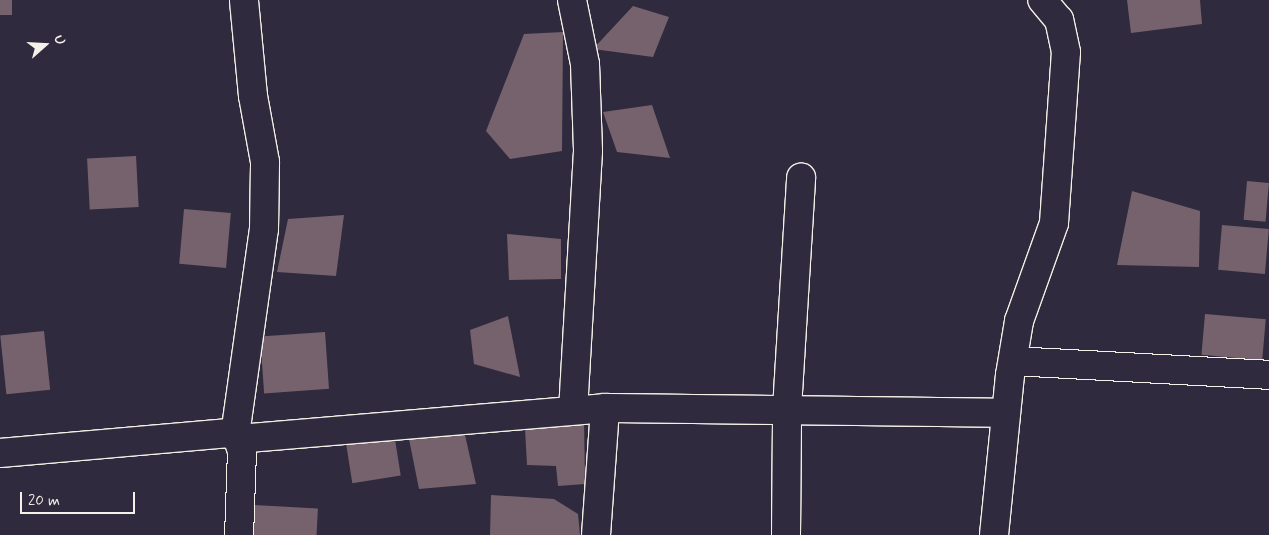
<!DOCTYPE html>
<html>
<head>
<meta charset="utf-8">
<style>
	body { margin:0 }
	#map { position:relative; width:1269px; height:535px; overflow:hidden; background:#2f2a3d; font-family:Mynerve,sans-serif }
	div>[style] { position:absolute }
	.building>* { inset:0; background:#76626d; transform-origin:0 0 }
	.roads { filter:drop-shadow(1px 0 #f4f1e8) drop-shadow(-1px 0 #f4f1e8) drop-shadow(0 1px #f4f1e8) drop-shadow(0 -1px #f4f1e8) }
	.minor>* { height:28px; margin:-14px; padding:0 14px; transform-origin:14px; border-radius:14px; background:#2f2a3d }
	span { translate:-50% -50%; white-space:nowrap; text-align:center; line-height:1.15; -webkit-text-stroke:4px #2f2a3d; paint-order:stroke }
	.north { position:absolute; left:20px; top:20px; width:50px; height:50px; -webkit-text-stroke:4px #2f2a3d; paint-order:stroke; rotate:71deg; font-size:14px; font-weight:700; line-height:20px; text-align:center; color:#f4f1e8 }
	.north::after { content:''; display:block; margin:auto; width:18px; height:22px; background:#f4f1e8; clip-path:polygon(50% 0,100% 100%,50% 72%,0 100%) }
	.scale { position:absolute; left:20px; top:492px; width:115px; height:22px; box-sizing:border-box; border:2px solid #f4f1e8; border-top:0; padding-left:6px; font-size:15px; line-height:18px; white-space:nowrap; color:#f4f1e8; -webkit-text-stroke:4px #2f2a3d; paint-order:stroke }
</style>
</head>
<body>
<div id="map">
	<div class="building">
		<div style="left:0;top:0;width:12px;height:15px"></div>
		<div style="clip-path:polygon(1127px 0,1200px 0,1202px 24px,1131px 33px)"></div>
		<div style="clip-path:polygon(633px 6px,669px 17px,653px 57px,593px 49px)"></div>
		<div style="clip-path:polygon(563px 32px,562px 151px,510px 159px,486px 131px,524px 34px)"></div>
		<div style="clip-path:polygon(652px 105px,670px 158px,617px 152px,603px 112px)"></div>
		<div style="left:136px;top:156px;width:51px;height:49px;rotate:87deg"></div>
		<div style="left:1247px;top:181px;width:22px;height:39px;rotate:5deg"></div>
		<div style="clip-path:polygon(1132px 191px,1200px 211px,1199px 267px,1117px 265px)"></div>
		<div style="left:184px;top:209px;width:47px;height:55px;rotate:5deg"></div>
		<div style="clip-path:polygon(344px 215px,336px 276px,277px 272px,288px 219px)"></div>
		<div style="left:1222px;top:225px;width:47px;height:45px;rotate:5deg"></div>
		<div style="clip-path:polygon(507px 234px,561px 239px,561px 279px,509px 280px)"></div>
		<div style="left:1205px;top:314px;width:61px;height:41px;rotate:5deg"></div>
		<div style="clip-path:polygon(508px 316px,520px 377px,474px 364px,470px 330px)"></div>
		<div style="left:44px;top:331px;width:59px;height:44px;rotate:84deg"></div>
		<div style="left:325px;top:332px;width:57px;height:65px;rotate:86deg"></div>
		<div style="clip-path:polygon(584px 417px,585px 484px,558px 486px,556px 466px,527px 465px,525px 429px)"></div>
		<div style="clip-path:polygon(463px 426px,476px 484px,419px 489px,407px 429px)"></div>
		<div style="left:394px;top:433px;width:43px;height:49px;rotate:81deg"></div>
		<div style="clip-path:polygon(491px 495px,554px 499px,578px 514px,580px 535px,490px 535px)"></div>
		<div style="left:252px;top:505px;width:66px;height:30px;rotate:3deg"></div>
	</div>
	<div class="roads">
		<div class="minor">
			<div style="left:572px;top:0;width:65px;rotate:78.5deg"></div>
			<div style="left:585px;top:64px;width:87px;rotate:88deg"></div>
			<div style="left:588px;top:151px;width:259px;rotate:93.3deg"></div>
			<div style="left:1013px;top:361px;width:256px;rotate:3.1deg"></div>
			<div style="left:235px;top:435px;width:208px;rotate:-82deg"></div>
			<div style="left:264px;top:229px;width:67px;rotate:-89.1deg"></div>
			<div style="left:265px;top:162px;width:67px;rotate:-100.3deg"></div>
			<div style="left:253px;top:96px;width:96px;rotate:-95.4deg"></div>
			<div style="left:238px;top:439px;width:368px;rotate:-4.8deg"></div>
			<div style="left:605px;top:408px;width:401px;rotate:0.7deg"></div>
			<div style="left:0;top:453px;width:230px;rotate:-5deg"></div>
			<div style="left:229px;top:433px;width:11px;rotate:34deg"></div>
			<div style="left:238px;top:439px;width:13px;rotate:72deg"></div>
			<div style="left:242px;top:451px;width:84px;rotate:92deg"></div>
			<div style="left:596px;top:535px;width:127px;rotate:-85.9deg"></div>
			<div style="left:786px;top:535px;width:126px;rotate:-89.5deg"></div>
			<div style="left:787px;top:409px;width:232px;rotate:-86.5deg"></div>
			<div style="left:994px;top:535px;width:161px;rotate:-84.3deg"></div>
			<div style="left:1010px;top:375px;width:55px;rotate:-80.5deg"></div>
			<div style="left:1019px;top:321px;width:104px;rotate:-70.3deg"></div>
			<div style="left:1054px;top:223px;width:171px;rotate:-86deg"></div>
			<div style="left:1066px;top:52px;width:33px;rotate:-102deg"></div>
			<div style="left:1059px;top:20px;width:26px;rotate:-130deg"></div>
		</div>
	</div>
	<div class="north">U</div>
	<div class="scale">20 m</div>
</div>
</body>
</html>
